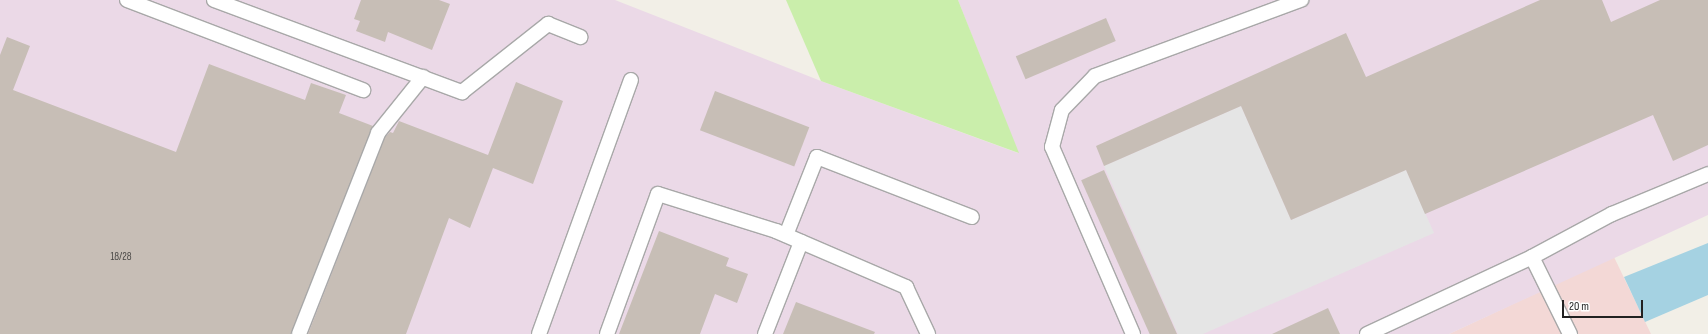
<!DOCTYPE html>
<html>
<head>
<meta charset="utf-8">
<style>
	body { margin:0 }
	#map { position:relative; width:1708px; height:334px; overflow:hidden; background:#f2efe7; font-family:"Sofia Sans Condensed",sans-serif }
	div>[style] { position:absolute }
	.commercial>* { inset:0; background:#f3d8d6 }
	.industrial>* { inset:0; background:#ebd9e7 }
	.grass>* { inset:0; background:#caeeab }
	.parking>* { inset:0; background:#e5e5e5 }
	.water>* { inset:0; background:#a5d2e2 }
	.building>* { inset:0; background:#c7beb6; transform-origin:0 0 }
	.roads { filter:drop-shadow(1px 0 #a8a8a8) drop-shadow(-1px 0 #a8a8a8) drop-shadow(0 1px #a8a8a8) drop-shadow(0 -1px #a8a8a8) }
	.service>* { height:14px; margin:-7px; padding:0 7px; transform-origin:7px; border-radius:7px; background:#fff }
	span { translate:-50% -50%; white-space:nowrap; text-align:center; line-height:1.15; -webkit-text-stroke:3.5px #fff; paint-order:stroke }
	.number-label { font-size:11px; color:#4a4846 }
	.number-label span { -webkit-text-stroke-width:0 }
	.scale { position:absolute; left:1562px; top:300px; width:81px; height:18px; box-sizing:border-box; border:2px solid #212121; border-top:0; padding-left:5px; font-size:12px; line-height:14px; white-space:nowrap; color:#212121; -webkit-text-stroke:3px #fff; paint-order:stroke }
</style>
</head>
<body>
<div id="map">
	<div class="commercial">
		<div style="clip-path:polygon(1614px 257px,1651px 334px,1449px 334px)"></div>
	</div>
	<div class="industrial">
		<div style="clip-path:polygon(0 0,615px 0,821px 81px,1018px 153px,958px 0,1708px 0,1708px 215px,1449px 334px,0 334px)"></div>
	</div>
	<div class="grass">
		<div style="clip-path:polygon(786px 0,958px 0,1019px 153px,821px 81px)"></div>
	</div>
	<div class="parking">
		<div style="clip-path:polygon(1241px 106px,1291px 220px,1406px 170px,1434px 233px,1203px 334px,1178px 334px,1104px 166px)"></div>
	</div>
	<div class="water">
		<div style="clip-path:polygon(1708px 243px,1708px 295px,1645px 322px,1624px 277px)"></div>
	</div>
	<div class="building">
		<div style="clip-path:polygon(361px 0,439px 0,450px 4px,432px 50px,388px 32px,385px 42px,356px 31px,360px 21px,354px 19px)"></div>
		<div style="clip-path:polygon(1540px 0,1602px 0,1611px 22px,1660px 0,1708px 0,1708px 145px,1673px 161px,1653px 115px,1425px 214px,1406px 170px,1291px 220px,1241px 106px,1104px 166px,1096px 146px,1346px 33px,1366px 77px)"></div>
		<div style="left:1106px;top:18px;width:25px;height:98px;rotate:67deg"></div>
		<div style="clip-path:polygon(7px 37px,30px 46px,13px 90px,176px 152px,209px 64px,305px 100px,311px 83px,346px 95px,339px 113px,373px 126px,291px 334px,0 334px,0 55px)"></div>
		<div style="clip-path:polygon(516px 82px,563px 101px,533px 184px,493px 168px,470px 228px,449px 218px,406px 334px,308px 334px,385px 137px,390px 132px,393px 133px,399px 121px,488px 155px)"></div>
		<div style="left:715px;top:91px;width:101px;height:42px;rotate:21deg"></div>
		<div style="left:1104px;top:170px;width:180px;height:25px;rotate:66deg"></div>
		<div style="clip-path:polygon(659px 231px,729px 258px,726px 266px,748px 274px,737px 303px,715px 294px,700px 334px,619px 334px)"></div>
		<div style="clip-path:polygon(796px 302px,875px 332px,874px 334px,783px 334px)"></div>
		<div style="clip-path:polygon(1328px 308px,1340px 334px,1272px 334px)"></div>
	</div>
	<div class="roads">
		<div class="service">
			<div style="left:127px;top:0;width:253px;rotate:20.9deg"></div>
			<div style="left:214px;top:0;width:265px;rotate:20.4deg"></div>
			<div style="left:462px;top:92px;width:110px;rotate:-38.3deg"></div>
			<div style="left:548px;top:24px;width:35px;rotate:22deg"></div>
			<div style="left:786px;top:235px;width:84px;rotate:-68.3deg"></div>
			<div style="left:817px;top:157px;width:166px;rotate:21.2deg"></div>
			<div style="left:299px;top:334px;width:216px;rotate:-68.5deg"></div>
			<div style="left:378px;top:133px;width:72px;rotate:-51.2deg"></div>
			<div style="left:539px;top:334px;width:270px;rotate:-70.1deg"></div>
			<div style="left:607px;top:334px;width:149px;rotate:-70deg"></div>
			<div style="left:658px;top:194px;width:124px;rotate:17.4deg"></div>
			<div style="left:776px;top:231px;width:142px;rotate:23.3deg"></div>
			<div style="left:906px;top:287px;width:52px;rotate:64.9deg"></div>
			<div style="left:765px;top:334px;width:99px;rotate:-68.6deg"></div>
			<div style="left:1133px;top:334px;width:204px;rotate:-113.4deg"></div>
			<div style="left:1052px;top:147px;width:38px;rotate:-75deg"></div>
			<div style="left:1062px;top:110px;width:47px;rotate:-45.9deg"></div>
			<div style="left:1095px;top:76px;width:220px;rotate:-20.3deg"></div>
			<div style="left:1367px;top:334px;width:182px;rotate:-25deg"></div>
			<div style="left:1570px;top:334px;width:86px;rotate:-116.3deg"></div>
			<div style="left:1532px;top:257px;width:91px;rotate:-28.3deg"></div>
			<div style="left:1612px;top:214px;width:104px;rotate:-22.6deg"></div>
		</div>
	</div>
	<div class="number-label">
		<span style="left:121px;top:257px">18/28</span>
	</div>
	<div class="scale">20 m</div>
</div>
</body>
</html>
